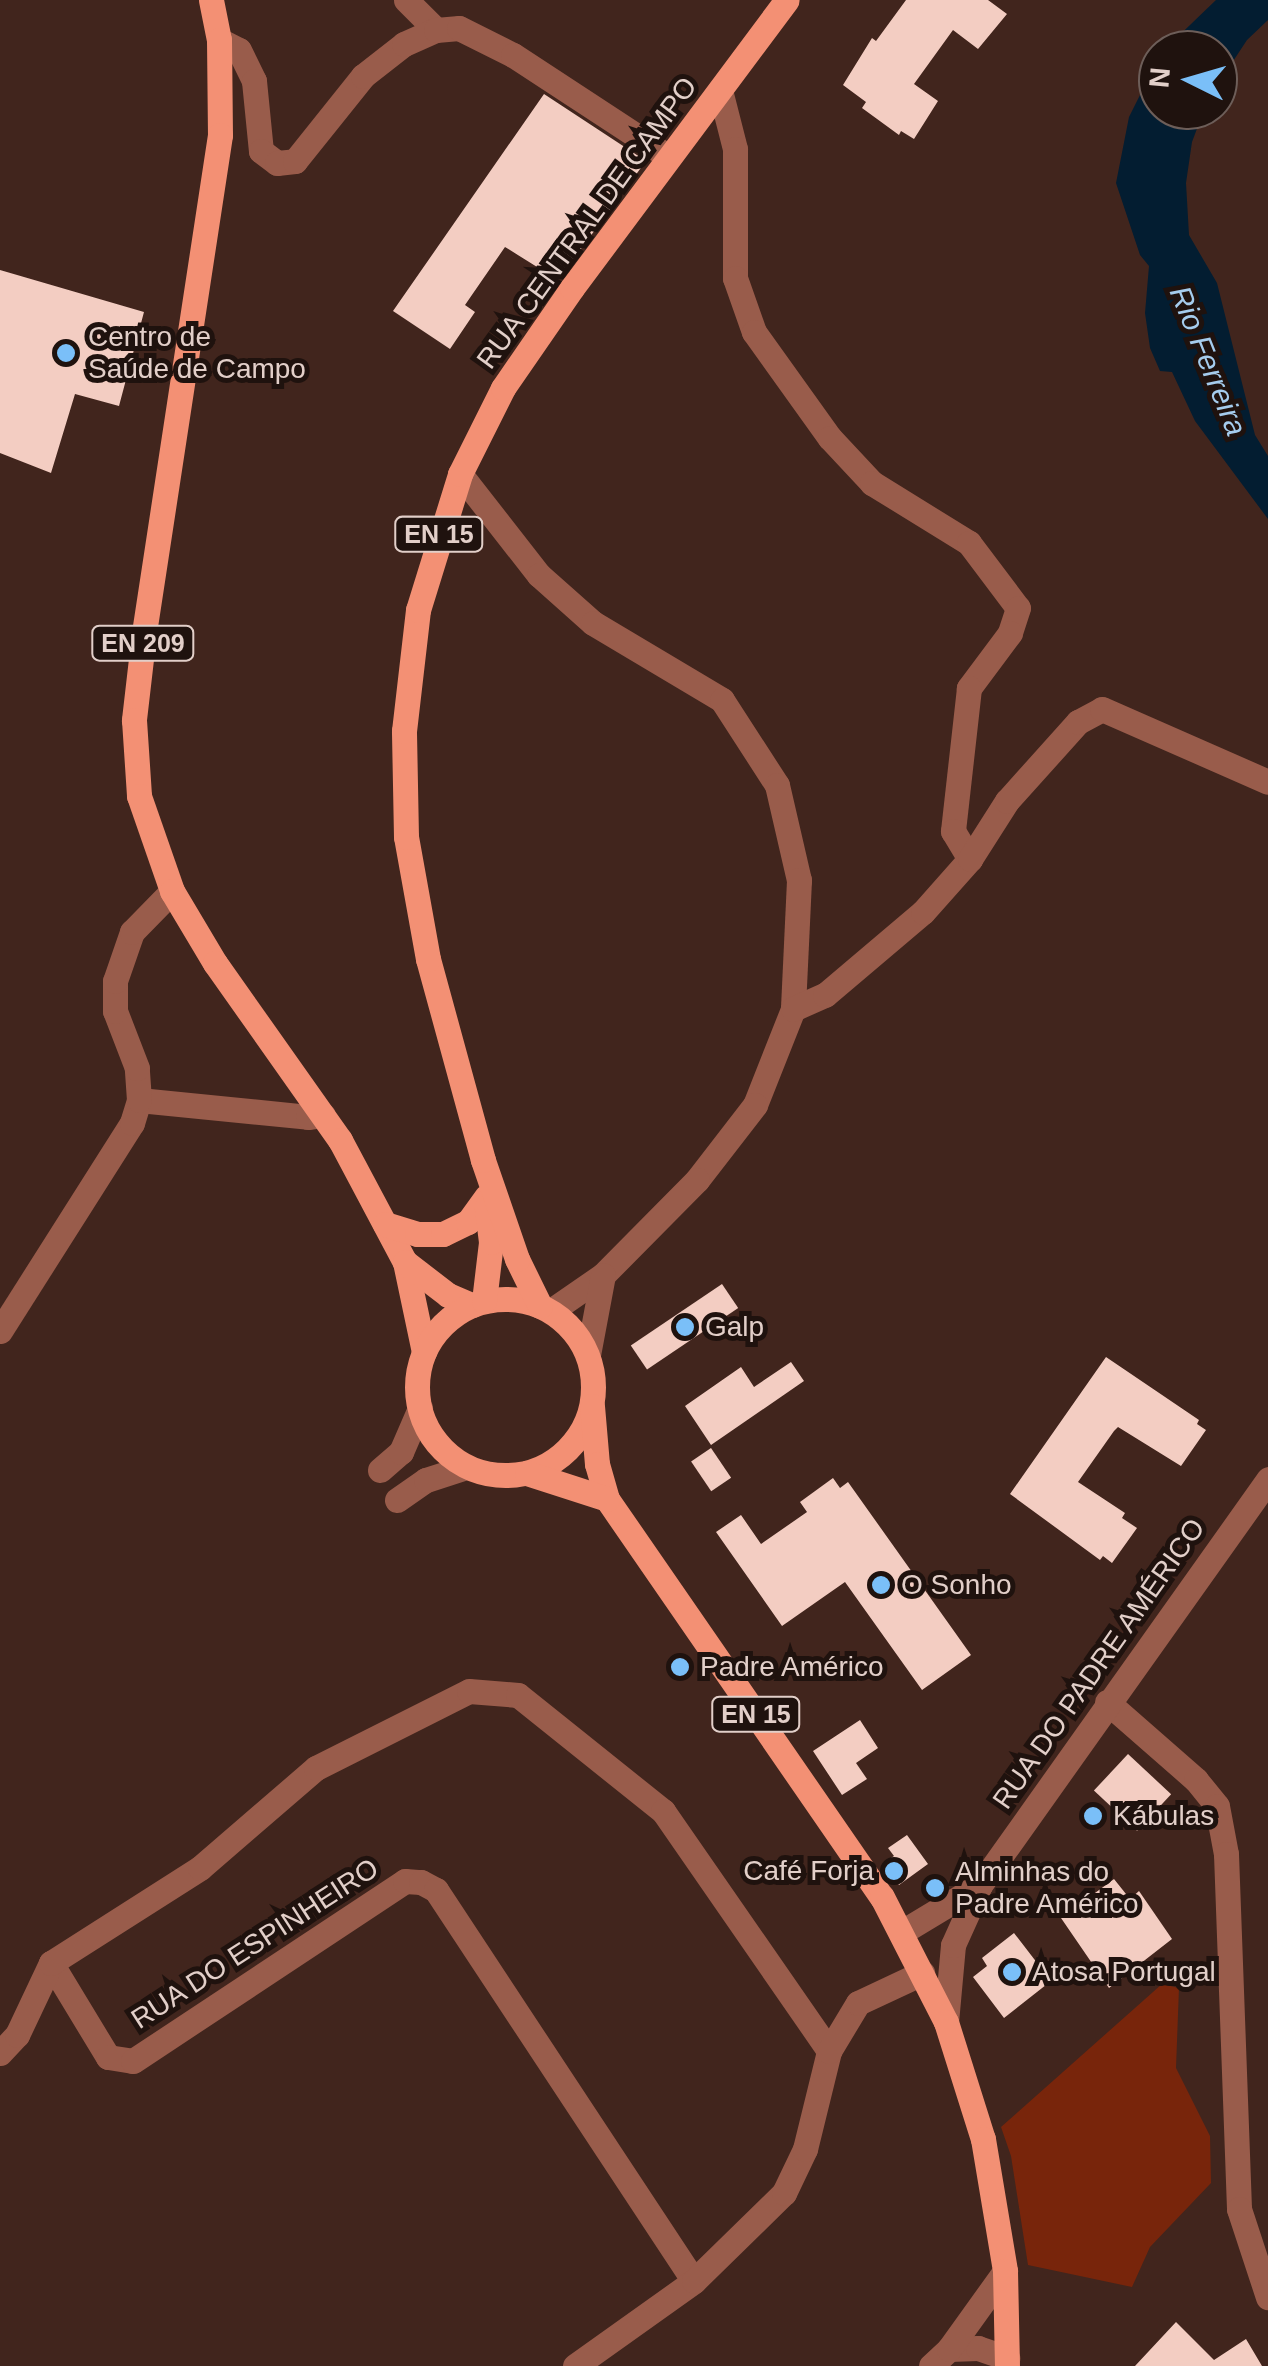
<!DOCTYPE html>
<html>
<head>
<meta charset="utf-8">
<style>
	body { margin:0 }
	#map { position:relative; width:1268px; height:2366px; overflow:hidden; background:#41251d; font-family:Helvetica,sans-serif }
	div>[style] { position:absolute }
	.green>* { inset:0; background:#78250b }
	.water>* { inset:0; background:#031d31 }
	.building>* { inset:0; background:#f3cdc2; transform-origin:0 0 }
	.minor>* { height:25px; margin:-12.5px; padding:0 12.5px; transform-origin:12.5px; border-radius:12.5px; background:#995c4b }
	.major>* { height:25px; margin:-12.5px; padding:0 12.5px; transform-origin:12.5px; border-radius:12.5px; background:#f39074 }
	.major>.ring { margin:-12.5px; padding:0; box-sizing:content-box; background:none; border:25px solid #f39074; border-radius:50% }
	.dots>* { width:28px; height:28px; translate:-50% -50%; box-sizing:border-box; border:5px solid #1f120e; border-radius:50% }
	span { translate:-50% -50%; white-space:nowrap; text-align:center; line-height:1.15; -webkit-text-stroke:10px #1f120e; paint-order:stroke }
	.shield-label span { padding:2px 8px; background:#1f120e; border:2px solid; border-radius:8px; -webkit-text-stroke-width:0 }
	.shield-label { font-size:25px; color:#e2cfc9; font-weight:700 }
	.street-label { font-size:28px; color:#e2cfc9 }
	.poi-label { font-size:28px; color:#e2cfc9 }
	.left { translate:0 -50%; text-align:left }
	.right { translate:-100% -50%; text-align:right }
	.water-label { font-size:30px; color:#a5cced; font-style:italic }
	.north { position:absolute; left:1138px; top:30px; width:100px; height:100px; box-sizing:border-box; background:#1f120e; border:2px solid #6d5e59; border-radius:50%; rotate:275deg; font-size:28px; font-weight:700; line-height:40px; text-align:center; color:#e2cfc9 }
	.north::after { content:''; display:block; margin:auto; width:35px; height:45px; background:#7abff8; clip-path:polygon(50% 0,100% 100%,50% 72%,0 100%) }
</style>
</head>
<body>
<div id="map">
	<div class="green">
		<div style="clip-path:polygon(1162px 1984px,1179px 1988px,1176px 2068px,1210px 2136px,1211px 2183px,1150px 2247px,1132px 2287px,1028px 2265px,1011px 2156px,1001px 2127px)"></div>
	</div>
	<div class="water">
		<div style="clip-path:polygon(1216px 0,1268px 0,1268px 20px,1247px 40px,1218px 84px,1218px 50px,1164px 50px)"></div>
		<div style="clip-path:polygon(1158px 59px,1158px 110px,1204px 110px,1192px 142px,1186px 183px,1189px 235px,1217px 283px,1255px 435px,1268px 456px,1268px 519px,1195px 421px,1172px 372px,1160px 371px,1150px 348px,1145px 313px,1149px 266px,1140px 255px,1116px 183px,1129px 117px)"></div>
	</div>
	<div class="building">
		<div style="clip-path:polygon(906px 0,988px 0,1007px 14px,978px 49px,953px 30px,914px 84px,938px 101px,914px 139px,901px 131px,899px 135px,862px 108px,866px 102px,843px 85px,872px 38px,876px 41px)"></div>
		<div style="clip-path:polygon(544px 94px,646px 161px,558px 280px,505px 247px,465px 305px,475px 312px,450px 349px,393px 311px)"></div>
		<div style="clip-path:polygon(0 270px,144px 312px,119px 406px,75px 394px,51px 473px,0 453px)"></div>
		<div style="left:722px;top:1284px;width:29px;height:110px;rotate:56deg"></div>
		<div style="clip-path:polygon(1106px 1357px,1199px 1420px,1197px 1424px,1206px 1430px,1181px 1466px,1118px 1427px,1114px 1431px,1078px 1482px,1125px 1513px,1122px 1518px,1137px 1528px,1112px 1563px,1103px 1556px,1100px 1560px,1010px 1494px)"></div>
		<div style="clip-path:polygon(791px 1362px,804px 1381px,711px 1445px,685px 1406px,741px 1367px,754px 1387px)"></div>
		<div style="left:711px;top:1448px;width:36px;height:24px;rotate:56deg"></div>
		<div style="clip-path:polygon(833px 1478px,840px 1488px,848px 1482px,971px 1655px,922px 1690px,845px 1582px,782px 1626px,716px 1532px,741px 1515px,761px 1544px,807px 1512px,800px 1502px)"></div>
		<div style="clip-path:polygon(860px 1720px,878px 1748px,856px 1763px,867px 1779px,842px 1795px,813px 1751px)"></div>
		<div style="left:1128px;top:1754px;width:59px;height:50px;rotate:43deg"></div>
		<div style="clip-path:polygon(907px 1835px,928px 1864px,899px 1885px,883px 1863px,894px 1856px,888px 1848px)"></div>
		<div style="clip-path:polygon(1114px 1879px,1130px 1899px,1139px 1891px,1172px 1939px,1109px 1988px,1061px 1918px)"></div>
		<div style="clip-path:polygon(1014px 1933px,1051px 1981px,1004px 2018px,973px 1977px,987px 1966px,982px 1958px)"></div>
		<div style="clip-path:polygon(1176px 2322px,1214px 2360px,1246px 2339px,1262px 2366px,1135px 2366px)"></div>
	</div>
	<div class="minor">
		<div style="left:406px;top:0;width:42px;rotate:45deg"></div>
		<div style="left:219px;top:40px;width:22px;rotate:27deg"></div>
		<div style="left:239px;top:50px;width:34px;rotate:64deg"></div>
		<div style="left:254px;top:81px;width:70px;rotate:84.3deg"></div>
		<div style="left:261px;top:151px;width:20px;rotate:37deg"></div>
		<div style="left:277px;top:163px;width:18px;rotate:-6deg"></div>
		<div style="left:295px;top:161px;width:109px;rotate:-51.3deg"></div>
		<div style="left:363px;top:76px;width:52px;rotate:-38deg"></div>
		<div style="left:404px;top:44px;width:35px;rotate:-24deg"></div>
		<div style="left:436px;top:30px;width:23px;rotate:-5deg"></div>
		<div style="left:459px;top:28px;width:60px;rotate:26.6deg"></div>
		<div style="left:513px;top:55px;width:186px;rotate:33.2deg"></div>
		<div style="left:720px;top:90px;width:61px;rotate:75.7deg"></div>
		<div style="left:735px;top:149px;width:129px;rotate:90deg"></div>
		<div style="left:735px;top:278px;width:57px;rotate:70.6deg"></div>
		<div style="left:754px;top:332px;width:130px;rotate:54.4deg"></div>
		<div style="left:830px;top:438px;width:62px;rotate:47deg"></div>
		<div style="left:872px;top:483px;width:114px;rotate:31.7deg"></div>
		<div style="left:969px;top:543px;width:81px;rotate:53deg"></div>
		<div style="left:1018px;top:608px;width:26px;rotate:108deg"></div>
		<div style="left:1010px;top:633px;width:69px;rotate:126.7deg"></div>
		<div style="left:969px;top:688px;width:144px;rotate:96.4deg"></div>
		<div style="left:953px;top:831px;width:33px;rotate:59deg"></div>
		<div style="left:460px;top:474px;width:128px;rotate:52deg"></div>
		<div style="left:539px;top:575px;width:72px;rotate:41.6deg"></div>
		<div style="left:593px;top:623px;width:150px;rotate:30.8deg"></div>
		<div style="left:722px;top:700px;width:101px;rotate:57.1deg"></div>
		<div style="left:777px;top:785px;width:98px;rotate:77deg"></div>
		<div style="left:799px;top:880px;width:129px;rotate:92.7deg"></div>
		<div style="left:793px;top:1009px;width:103px;rotate:111.6deg"></div>
		<div style="left:755px;top:1105px;width:95px;rotate:127.7deg"></div>
		<div style="left:697px;top:1180px;width:134px;rotate:134.7deg"></div>
		<div style="left:603px;top:1275px;width:63px;rotate:145.3deg"></div>
		<div style="left:793px;top:1009px;width:35px;rotate:-24deg"></div>
		<div style="left:825px;top:995px;width:128px;rotate:-40.3deg"></div>
		<div style="left:923px;top:912px;width:71px;rotate:-48.4deg"></div>
		<div style="left:970px;top:859px;width:69px;rotate:-57.5deg"></div>
		<div style="left:1007px;top:801px;width:106px;rotate:-48.1deg"></div>
		<div style="left:1078px;top:722px;width:27px;rotate:-28deg"></div>
		<div style="left:1102px;top:709px;width:181px;rotate:23.7deg"></div>
		<div style="left:139px;top:1100px;width:170px;rotate:5.7deg"></div>
		<div style="left:308px;top:1117px;width:15px;rotate:-8deg"></div>
		<div style="left:0;top:1331px;width:246px;rotate:-57.6deg"></div>
		<div style="left:132px;top:1123px;width:24px;rotate:-73deg"></div>
		<div style="left:139px;top:1100px;width:32px;rotate:-94deg"></div>
		<div style="left:137px;top:1068px;width:61px;rotate:-111.1deg"></div>
		<div style="left:115px;top:1011px;width:30px;rotate:-90deg"></div>
		<div style="left:115px;top:981px;width:52px;rotate:-70.9deg"></div>
		<div style="left:132px;top:932px;width:57px;rotate:-45.7deg"></div>
		<div style="left:588px;top:1355px;width:81px;rotate:-79.4deg"></div>
		<div style="left:380px;top:1470px;width:28px;rotate:-41deg"></div>
		<div style="left:401px;top:1452px;width:48px;rotate:-66.6deg"></div>
		<div style="left:397px;top:1500px;width:35px;rotate:-35deg"></div>
		<div style="left:426px;top:1480px;width:42px;rotate:-18deg"></div>
		<div style="left:1107px;top:1702px;width:118px;rotate:41.2deg"></div>
		<div style="left:1196px;top:1780px;width:33px;rotate:51deg"></div>
		<div style="left:1217px;top:1806px;width:49px;rotate:79.4deg"></div>
		<div style="left:1226px;top:1854px;width:355px;rotate:87.9deg"></div>
		<div style="left:1239px;top:2209px;width:93px;rotate:71.8deg"></div>
		<div style="left:902px;top:1932px;width:91px;rotate:-31.1deg"></div>
		<div style="left:51px;top:1963px;width:110px;rotate:58.8deg"></div>
		<div style="left:108px;top:2057px;width:25px;rotate:9deg"></div>
		<div style="left:133px;top:2061px;width:326px;rotate:-33.5deg"></div>
		<div style="left:405px;top:1881px;width:16px;rotate:4deg"></div>
		<div style="left:421px;top:1882px;width:17px;rotate:28deg"></div>
		<div style="left:436px;top:1890px;width:468px;rotate:56.6deg"></div>
		<div style="left:946px;top:2022px;width:77px;rotate:-84.8deg"></div>
		<div style="left:953px;top:1945px;width:66px;rotate:-65.8deg"></div>
		<div style="left:980px;top:1885px;width:498px;rotate:-54.6deg"></div>
		<div style="left:0;top:2053px;width:25px;rotate:-47deg"></div>
		<div style="left:17px;top:2035px;width:80px;rotate:-64.7deg"></div>
		<div style="left:51px;top:1963px;width:177px;rotate:-32.5deg"></div>
		<div style="left:200px;top:1868px;width:153px;rotate:-40.8deg"></div>
		<div style="left:316px;top:1768px;width:171px;rotate:-26.7deg"></div>
		<div style="left:469px;top:1691px;width:49px;rotate:4.7deg"></div>
		<div style="left:518px;top:1695px;width:186px;rotate:38.7deg"></div>
		<div style="left:663px;top:1811px;width:292px;rotate:55.3deg"></div>
		<div style="left:949px;top:2349px;width:29px;rotate:-2deg"></div>
		<div style="left:978px;top:2348px;width:31px;rotate:19deg"></div>
		<div style="left:575px;top:2366px;width:146px;rotate:-35.5deg"></div>
		<div style="left:694px;top:2281px;width:126px;rotate:-44.4deg"></div>
		<div style="left:784px;top:2193px;width:49px;rotate:-64.5deg"></div>
		<div style="left:805px;top:2149px;width:101px;rotate:-76.2deg"></div>
		<div style="left:829px;top:2051px;width:56px;rotate:-58.9deg"></div>
		<div style="left:858px;top:2003px;width:71px;rotate:-25.1deg"></div>
		<div style="left:931px;top:2366px;width:25px;rotate:-43deg"></div>
		<div style="left:949px;top:2349px;width:96px;rotate:-54.3deg"></div>
	</div>
	<div class="major">
		<div style="left:211px;top:0;width:41px;rotate:78.7deg"></div>
		<div style="left:219px;top:40px;width:95px;rotate:89.4deg"></div>
		<div style="left:220px;top:135px;width:504px;rotate:98.68deg"></div>
		<div style="left:144px;top:633px;width:88px;rotate:96.6deg"></div>
		<div style="left:134px;top:720px;width:76px;rotate:86.2deg"></div>
		<div style="left:139px;top:796px;width:101px;rotate:70.8deg"></div>
		<div style="left:172px;top:891px;width:84px;rotate:59.2deg"></div>
		<div style="left:215px;top:963px;width:217px;rotate:54.8deg"></div>
		<div style="left:340px;top:1140px;width:138px;rotate:62deg"></div>
		<div style="left:405px;top:1262px;width:92px;rotate:78.1deg"></div>
		<div style="left:385px;top:1224px;width:34px;rotate:17deg"></div>
		<div style="left:417px;top:1234px;width:26px"></div>
		<div style="left:443px;top:1234px;width:28px;rotate:-26deg"></div>
		<div style="left:468px;top:1222px;width:31px;rotate:-54deg"></div>
		<div style="left:405px;top:1262px;width:54px;rotate:37.5deg"></div>
		<div style="left:448px;top:1295px;width:26px;rotate:23deg"></div>
		<div class="ring" style="left:417px;top:1299px;width:151px;height:151px"></div>
		<div style="left:484px;top:1301px;width:59px;rotate:-83.2deg"></div>
		<div style="left:491px;top:1242px;width:35px;rotate:-97deg"></div>
		<div style="left:540px;top:1306px;width:52px;rotate:-116.1deg"></div>
		<div style="left:517px;top:1259px;width:105px;rotate:-109deg"></div>
		<div style="left:483px;top:1160px;width:208px;rotate:-105.3deg"></div>
		<div style="left:428px;top:959px;width:124px;rotate:-100.2deg"></div>
		<div style="left:406px;top:837px;width:106px;rotate:-91.1deg"></div>
		<div style="left:404px;top:731px;width:122px;rotate:-83.4deg"></div>
		<div style="left:418px;top:610px;width:142px;rotate:-72.8deg"></div>
		<div style="left:460px;top:474px;width:96px;rotate:-63.4deg"></div>
		<div style="left:503px;top:388px;width:121px;rotate:-55.4deg"></div>
		<div style="left:572px;top:288px;width:359px;rotate:-53.3deg"></div>
		<div style="left:592px;top:1406px;width:58px;rotate:85.1deg"></div>
		<div style="left:597px;top:1464px;width:36px;rotate:74deg"></div>
		<div style="left:607px;top:1499px;width:484px;rotate:55.4deg"></div>
		<div style="left:882px;top:1897px;width:140px;rotate:62.9deg"></div>
		<div style="left:946px;top:2022px;width:123px;rotate:72.5deg"></div>
		<div style="left:983px;top:2139px;width:134px;rotate:80.5deg"></div>
		<div style="left:1005px;top:2271px;width:95px;rotate:88.8deg"></div>
		<div style="left:527px;top:1473px;width:84px;rotate:18deg"></div>
	</div>
	<div class="dots">
		<div style="left:66px;top:353px;background:#7abff8"></div>
		<div style="left:685px;top:1327px;background:#7abff8"></div>
		<div style="left:881px;top:1585px;background:#7abff8"></div>
		<div style="left:680px;top:1667px;background:#7abff8"></div>
		<div style="left:1093px;top:1816px;background:#7abff8"></div>
		<div style="left:894px;top:1871px;background:#7abff8"></div>
		<div style="left:935px;top:1888px;background:#7abff8"></div>
		<div style="left:1012px;top:1972px;background:#7abff8"></div>
	</div>
	<div class="shield-label">
		<span style="left:439px;top:534px">EN 15</span>
		<span style="left:143px;top:643px">EN 209</span>
		<span style="left:756px;top:1714px">EN 15</span>
	</div>
	<div class="street-label">
		<span style="left:587px;top:223px;rotate:-54deg">RUA CENTRAL DE CAMPO</span>
		<span style="left:1099px;top:1664px;rotate:-55deg">RUA DO PADRE AMÉRICO</span>
		<span style="left:255px;top:1944px;rotate:-33deg">RUA DO ESPINHEIRO</span>
	</div>
	<div class="poi-label">
		<span class="left" style="left:88px;top:353px">Centro de<br>Saúde de Campo</span>
		<span class="left" style="left:705px;top:1327px">Galp</span>
		<span class="left" style="left:901px;top:1585px">O Sonho</span>
		<span class="left" style="left:700px;top:1667px">Padre Américo</span>
		<span class="left" style="left:1113px;top:1816px">Kábulas</span>
		<span class="right" style="left:874px;top:1871px">Café Forja</span>
		<span class="left" style="left:955px;top:1888px">Alminhas do<br>Padre Américo</span>
		<span class="left" style="left:1032px;top:1972px">Atosa Portugal</span>
	</div>
	<div class="water-label">
		<span style="left:1208px;top:361px;rotate:68deg">Rio Ferreira</span>
	</div>
	<div class="north">N</div>
</div>
</body>
</html>
